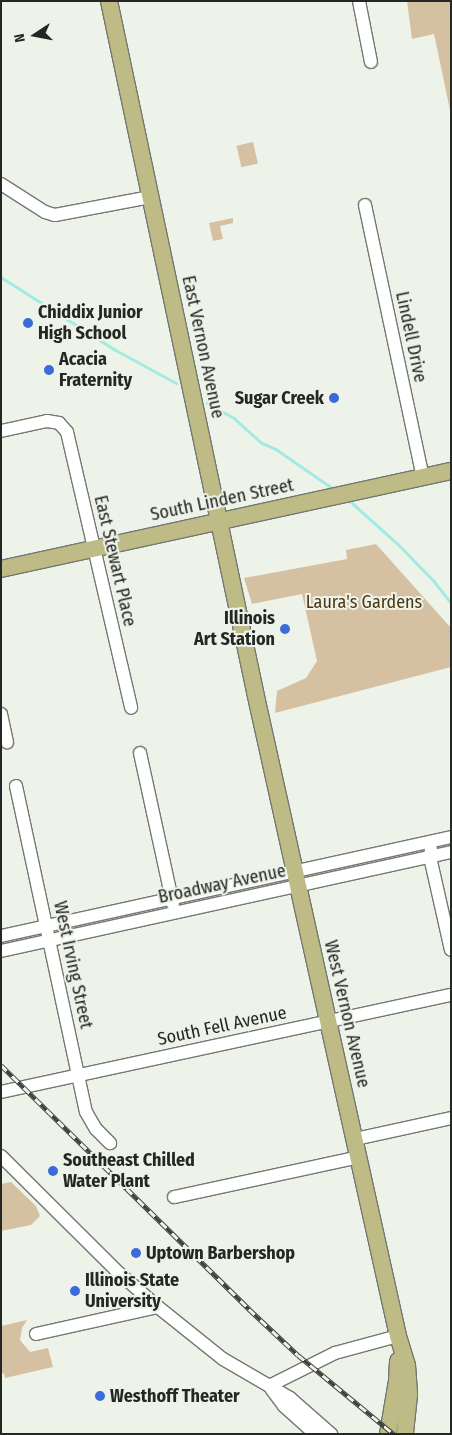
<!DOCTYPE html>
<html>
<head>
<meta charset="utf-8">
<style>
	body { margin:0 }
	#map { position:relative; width:452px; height:1435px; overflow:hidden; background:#eef3ea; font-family:"Fira Sans Condensed",sans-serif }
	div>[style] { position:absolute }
	.green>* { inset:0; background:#d5c1a2; transform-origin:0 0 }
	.stream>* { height:2.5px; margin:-1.25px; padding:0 1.25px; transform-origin:1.25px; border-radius:1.25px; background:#a3ebe0 }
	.roads { filter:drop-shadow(1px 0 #737870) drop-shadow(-1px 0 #737870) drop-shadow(0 1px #737870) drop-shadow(0 -1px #737870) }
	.minor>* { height:12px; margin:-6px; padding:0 6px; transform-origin:6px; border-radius:6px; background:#fff }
	.major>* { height:16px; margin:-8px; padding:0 8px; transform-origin:8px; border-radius:8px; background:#bfbb86 }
	.rail>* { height:4.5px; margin-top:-2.25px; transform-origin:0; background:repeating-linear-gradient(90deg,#eef3ea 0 8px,#3f413d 0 16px); box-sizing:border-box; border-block:1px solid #3f413d }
	.dots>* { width:14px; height:14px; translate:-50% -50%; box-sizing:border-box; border:2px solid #eef3ea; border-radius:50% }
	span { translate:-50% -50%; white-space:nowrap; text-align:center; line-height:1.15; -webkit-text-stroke:4px #eef3ea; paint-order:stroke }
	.poi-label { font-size:18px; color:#252724; font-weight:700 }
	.left { translate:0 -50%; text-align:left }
	.right { translate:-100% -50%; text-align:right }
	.street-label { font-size:18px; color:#252724 }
	.park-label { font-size:18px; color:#4d3710 }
	.frame { position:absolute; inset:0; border:2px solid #252724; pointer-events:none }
	.north { position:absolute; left:10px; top:10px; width:50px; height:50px; -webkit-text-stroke:4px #eef3ea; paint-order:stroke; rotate:259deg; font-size:14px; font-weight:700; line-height:20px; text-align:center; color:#252724 }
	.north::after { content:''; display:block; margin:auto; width:18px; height:22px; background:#252724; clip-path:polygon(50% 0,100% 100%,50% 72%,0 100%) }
</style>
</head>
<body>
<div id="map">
	<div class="green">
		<div style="clip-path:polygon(407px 1px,451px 1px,451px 115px,434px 34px,412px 39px)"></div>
		<div style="left:253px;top:142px;width:22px;height:17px;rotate:77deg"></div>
		<div style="clip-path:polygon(233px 218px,233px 223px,220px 226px,223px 239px,213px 241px,209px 223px)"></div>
		<div style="clip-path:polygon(376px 544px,451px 628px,451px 667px,275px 713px,277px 691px,306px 678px,317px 661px,302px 594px,252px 604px,244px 578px,347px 559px,346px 550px)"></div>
		<div style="clip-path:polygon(11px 1182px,36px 1206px,40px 1216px,31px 1225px,1px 1231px,1px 1184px)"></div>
		<div style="clip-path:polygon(27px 1320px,22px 1328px,20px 1340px,30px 1352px,48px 1348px,53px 1367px,5px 1378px,4px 1373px,1px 1374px,1px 1326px)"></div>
	</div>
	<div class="stream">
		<div style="left:1px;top:277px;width:134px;rotate:32.5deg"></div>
		<div style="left:114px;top:349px;width:71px;rotate:28.7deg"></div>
		<div style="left:207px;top:403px;width:31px;rotate:29deg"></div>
		<div style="left:234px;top:418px;width:38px;rotate:42deg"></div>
		<div style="left:262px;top:443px;width:15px;rotate:23deg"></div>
		<div style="left:276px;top:449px;width:72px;rotate:34.8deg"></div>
		<div style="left:350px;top:501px;width:64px;rotate:41.9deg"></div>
		<div style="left:398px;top:544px;width:52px;rotate:45.8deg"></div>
		<div style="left:434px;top:581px;width:28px;rotate:52deg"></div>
	</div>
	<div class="roads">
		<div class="minor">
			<div style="left:359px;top:1px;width:62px;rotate:78.9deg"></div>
			<div style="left:1px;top:184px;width:52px;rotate:32.5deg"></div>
			<div style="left:45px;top:212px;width:10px;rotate:17deg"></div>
			<div style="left:55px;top:215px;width:97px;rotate:-10.7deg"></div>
			<div style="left:365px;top:205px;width:278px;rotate:78deg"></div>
			<div style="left:1px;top:431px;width:47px;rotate:-12.3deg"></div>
			<div style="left:47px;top:421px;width:12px;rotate:9deg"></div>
			<div style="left:59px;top:423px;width:12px;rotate:48deg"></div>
			<div style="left:67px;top:432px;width:283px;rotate:76.9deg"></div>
			<div style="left:1px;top:714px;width:29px;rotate:78deg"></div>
			<div style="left:140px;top:753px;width:155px;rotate:77.7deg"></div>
			<div style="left:16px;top:786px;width:333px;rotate:77.9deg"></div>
			<div style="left:86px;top:1112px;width:20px;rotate:60deg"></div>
			<div style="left:96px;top:1129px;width:20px;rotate:45deg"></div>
			<div style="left:431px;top:849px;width:8px;rotate:97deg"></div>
			<div style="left:430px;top:857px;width:95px;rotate:77.3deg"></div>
			<div style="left:1px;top:936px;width:461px;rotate:-12.4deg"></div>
			<div style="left:1px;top:951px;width:461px;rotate:-12.4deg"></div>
			<div style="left:1px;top:1092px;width:460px;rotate:-12.2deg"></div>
			<div style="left:355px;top:1139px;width:98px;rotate:-12.3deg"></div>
			<div style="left:1px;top:1156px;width:166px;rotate:44.8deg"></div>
			<div style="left:119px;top:1273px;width:52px;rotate:41.1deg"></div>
			<div style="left:158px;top:1307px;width:83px;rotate:38.7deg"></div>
			<div style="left:223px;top:1359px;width:78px;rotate:30.2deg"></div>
			<div style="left:290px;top:1398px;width:55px;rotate:41.3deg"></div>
			<div style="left:174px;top:1197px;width:189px;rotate:-12.2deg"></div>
			<div style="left:36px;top:1334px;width:125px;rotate:-12.5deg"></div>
			<div style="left:269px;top:1386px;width:74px;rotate:-26.6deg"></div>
			<div style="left:335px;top:1353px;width:65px;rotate:-15.1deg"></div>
			<div style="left:272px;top:1390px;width:20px;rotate:53deg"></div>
			<div style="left:284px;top:1406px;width:42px;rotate:42.1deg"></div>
		</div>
		<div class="major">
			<div style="left:109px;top:1px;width:715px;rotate:78.06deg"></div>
			<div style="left:257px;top:701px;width:650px;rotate:77.48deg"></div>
			<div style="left:398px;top:1336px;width:30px;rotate:73deg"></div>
			<div style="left:407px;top:1365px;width:30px;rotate:86deg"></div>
			<div style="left:409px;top:1395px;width:39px;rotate:96deg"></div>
			<div style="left:1px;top:569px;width:461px;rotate:-12.3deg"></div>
			<div style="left:388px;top:1434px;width:54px;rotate:-80.4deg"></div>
			<div style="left:397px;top:1381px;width:20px;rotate:-87deg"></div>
		</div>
	</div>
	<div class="rail">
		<div style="left:1px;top:1065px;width:348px;rotate:44.5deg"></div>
		<div style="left:249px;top:1309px;width:67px;rotate:43.2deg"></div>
		<div style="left:298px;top:1355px;width:124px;rotate:39.5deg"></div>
	</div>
	<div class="dots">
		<div style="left:28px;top:323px;background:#3b6ada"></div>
		<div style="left:49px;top:370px;background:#3b6ada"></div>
		<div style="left:334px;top:398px;background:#3b6ada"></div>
		<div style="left:285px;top:629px;background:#3b6ada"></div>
		<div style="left:53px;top:1171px;background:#3b6ada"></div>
		<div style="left:136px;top:1253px;background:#3b6ada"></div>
		<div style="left:75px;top:1291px;background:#3b6ada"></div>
		<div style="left:100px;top:1396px;background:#3b6ada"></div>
	</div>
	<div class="poi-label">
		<span class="left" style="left:38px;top:323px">Chiddix Junior<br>High School</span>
		<span class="left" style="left:59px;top:370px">Acacia<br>Fraternity</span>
		<span class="right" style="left:324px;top:398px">Sugar Creek</span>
		<span class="right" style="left:275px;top:629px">Illinois<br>Art Station</span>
		<span class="left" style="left:63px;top:1171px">Southeast Chilled<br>Water Plant</span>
		<span class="left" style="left:146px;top:1253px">Uptown Barbershop</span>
		<span class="left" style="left:85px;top:1291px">Illinois State<br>University</span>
		<span class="left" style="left:110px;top:1396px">Westhoff Theater</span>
	</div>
	<div class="street-label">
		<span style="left:411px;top:337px;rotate:78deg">Lindell Drive</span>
		<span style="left:203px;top:347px;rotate:78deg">East Vernon Avenue</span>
		<span style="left:222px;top:500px;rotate:-12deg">South Linden Street</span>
		<span style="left:115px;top:561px;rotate:77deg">East Stewart Place</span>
		<span style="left:222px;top:884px;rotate:-12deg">Broadway Avenue</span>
		<span style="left:73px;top:965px;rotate:78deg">West Irving Street</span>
		<span style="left:347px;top:1014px;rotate:77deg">West Vernon Avenue</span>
		<span style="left:222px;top:1026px;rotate:-12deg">South Fell Avenue</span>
	</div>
	<div class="park-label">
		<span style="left:364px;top:602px">Laura's Gardens</span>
	</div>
	<div class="frame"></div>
	<div class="north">N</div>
</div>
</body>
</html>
